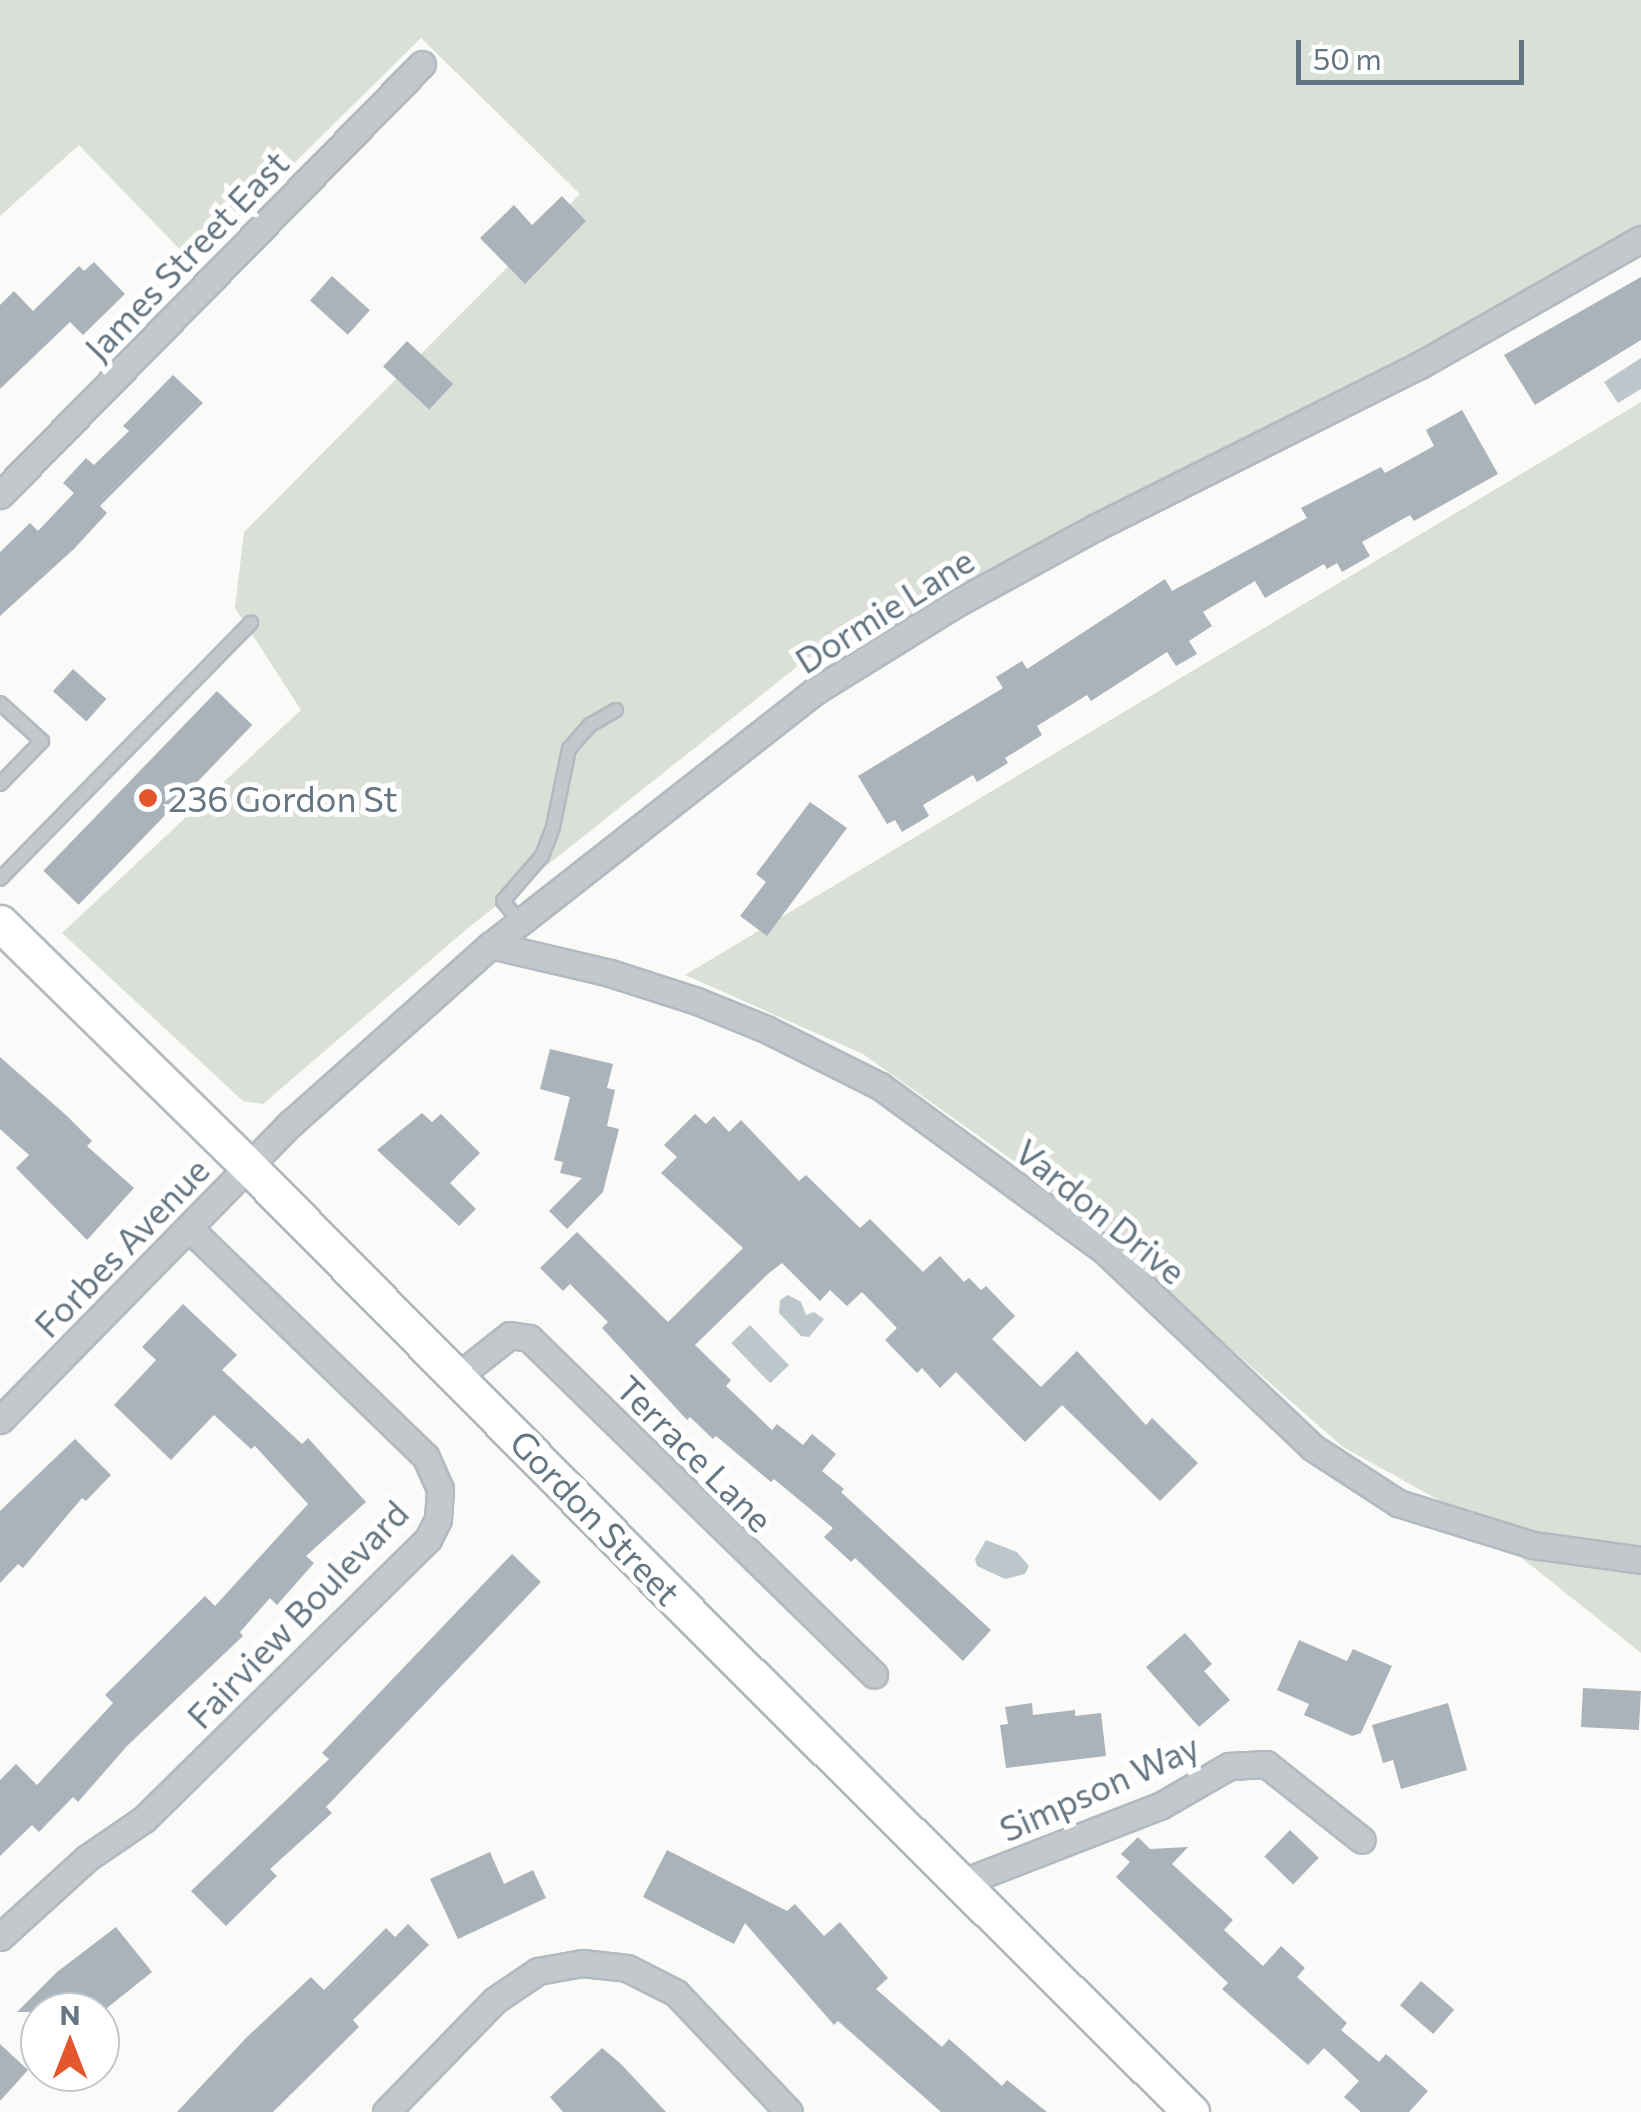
<!DOCTYPE html>
<html>
<head>
<meta charset="utf-8">
<style>
	body { margin:0 }
	#map { position:relative; width:1641px; height:2112px; overflow:hidden; background:#fafaf8; font-family:Commissioner,sans-serif }
	div>[style] { position:absolute }
	.green>* { inset:0; background:#dadfd7 }
	.water>* { inset:0; background:#bbc7cb; transform-origin:0 0 }
	.building>* { inset:0; background:#aab3b9; transform-origin:0 0 }
	.roads { filter:drop-shadow(2px 0 #b3babf) drop-shadow(-2px 0 #b3babf) drop-shadow(0 2px #b3babf) drop-shadow(0 -2px #b3babf) }
	.service>* { height:12px; margin:-6px; padding:0 6px; transform-origin:6px; border-radius:6px; background:#c3c8cc }
	.minor>* { height:25px; margin:-12.5px; padding:0 12.5px; transform-origin:12.5px; border-radius:12.5px; background:#c3c8cc }
	.secondary>* { height:35px; margin:-17.5px; padding:0 17.5px; transform-origin:17.5px; border-radius:17.5px; background:#fff }
	.dots>* { width:28px; height:28px; translate:-50% -50%; box-sizing:border-box; border:5px solid #fff; border-radius:50% }
	span { translate:-50% -50%; white-space:nowrap; text-align:center; line-height:1.15; -webkit-text-stroke:10px #fff; paint-order:stroke }
	.street-label { font-size:35px; color:#657683 }
	.poi-label { font-size:35px; color:#657683 }
	.left { translate:0 -50%; text-align:left }
	.north { position:absolute; left:20px; top:1992px; width:100px; height:100px; box-sizing:border-box; background:#fff; border:2px solid #c1c8cd; border-radius:50%; rotate:0deg; font-size:28px; font-weight:700; line-height:40px; text-align:center; color:#657683 }
	.north::after { content:''; display:block; margin:auto; width:35px; height:45px; background:#e4572e; clip-path:polygon(50% 0,100% 100%,50% 72%,0 100%) }
	.scale { position:absolute; left:1296px; top:40px; width:228px; height:45px; box-sizing:border-box; border:5px solid #657683; border-top:0; padding-left:12px; font-size:30px; line-height:35px; white-space:nowrap; color:#657683; -webkit-text-stroke:8px #fff; paint-order:stroke }
</style>
</head>
<body>
<div id="map">
	<div class="green">
		<div style="clip-path:polygon(0 0,1641px 0,1641px 228px,959px 603px,808px 658px,468px 928px,263px 1104px,243px 1101px,62px 933px,301px 710px,235px 608px,244px 532px,580px 194px,421px 38px,193px 263px,79px 145px,0 216px)"></div>
		<div style="clip-path:polygon(1641px 402px,1641px 1653px,1473px 1519px,1343px 1447px,1028px 1171px,863px 1054px,685px 975px)"></div>
	</div>
	<div class="water">
		<div style="clip-path:polygon(1641px 358px,1641px 389px,1618px 403px,1604px 382px)"></div>
		<div style="clip-path:polygon(788px 1295px,801px 1302px,806px 1315px,814px 1312px,824px 1319px,809px 1337px,801px 1336px,779px 1313px,780px 1300px)"></div>
		<div style="left:750px;top:1325px;width:56px;height:26px;rotate:46deg"></div>
		<div style="clip-path:polygon(986px 1540px,1017px 1552px,1029px 1566px,1025px 1574px,1005px 1579px,977px 1566px,975px 1559px)"></div>
	</div>
	<div class="building">
		<div style="clip-path:polygon(562px 196px,586px 221px,525px 284px,480px 238px,514px 205px,532px 225px)"></div>
		<div style="clip-path:polygon(94px 262px,125px 294px,83px 335px,70px 322px,0 389px,0 305px,14px 291px,33px 311px,79px 266px,84px 271px)"></div>
		<div style="left:332px;top:276px;width:51px;height:33px;rotate:42deg"></div>
		<div style="clip-path:polygon(1641px 277px,1641px 340px,1535px 405px,1504px 355px)"></div>
		<div style="left:407px;top:341px;width:63px;height:35px;rotate:43deg"></div>
		<div style="clip-path:polygon(173px 375px,203px 403px,100px 506px,107px 513px,74px 549px,0 616px,0 552px,30px 523px,38px 531px,74px 493px,63px 483px,86px 458px,94px 465px,129px 431px,123px 426px)"></div>
		<div style="clip-path:polygon(1462px 410px,1498px 474px,1414px 521px,1410px 515px,1362px 542px,1370px 556px,1342px 572px,1337px 563px,1327px 569px,1324px 564px,1265px 598px,1255px 581px,1203px 612px,1212px 626px,1189px 641px,1197px 654px,1176px 666px,1167px 652px,1091px 701px,1087px 695px,1037px 726px,1042px 735px,1005px 758px,1008px 763px,977px 782px,973px 775px,923px 805px,929px 816px,902px 832px,895px 820px,887px 824px,858px 776px,1003px 688px,996px 677px,1022px 661px,1027px 669px,1165px 579px,1172px 591px,1307px 518px,1301px 508px,1381px 467px,1385px 473px,1434px 446px,1426px 430px)"></div>
		<div style="left:73px;top:669px;width:45px;height:30px;rotate:42deg"></div>
		<div style="left:217px;top:691px;width:49px;height:250px;rotate:44deg"></div>
		<div style="clip-path:polygon(810px 802px,847px 828px,767px 936px,740px 916px,766px 882px,756px 874px)"></div>
		<div style="clip-path:polygon(550px 1049px,613px 1064px,607px 1088px,615px 1090px,607px 1126px,619px 1129px,603px 1192px,567px 1229px,549px 1211px,582px 1178px,560px 1173px,563px 1162px,554px 1160px,570px 1097px,540px 1089px)"></div>
		<div style="clip-path:polygon(0 1057px,67px 1116px,92px 1141px,87px 1146px,134px 1188px,87px 1240px,16px 1168px,29px 1155px,0 1129px)"></div>
		<div style="clip-path:polygon(422px 1113px,432px 1122px,441px 1114px,480px 1153px,450px 1183px,476px 1209px,459px 1226px,377px 1150px)"></div>
		<div style="clip-path:polygon(695px 1114px,706px 1124px,714px 1116px,729px 1132px,741px 1120px,799px 1181px,806px 1175px,860px 1228px,870px 1219px,923px 1272px,940px 1256px,964px 1282px,969px 1278px,981px 1290px,986px 1286px,1015px 1316px,992px 1339px,1041px 1387px,1077px 1351px,1146px 1425px,1152px 1418px,1198px 1463px,1160px 1501px,1062px 1405px,1025px 1442px,956px 1372px,940px 1388px,922px 1368px,917px 1373px,885px 1340px,897px 1328px,862px 1292px,847px 1306px,830px 1290px,820px 1301px,782px 1263px,769px 1273px,695px 1345px,731px 1380px,726px 1386px,772px 1430px,777px 1424px,803px 1445px,812px 1434px,836px 1454px,822px 1471px,844px 1489px,841px 1492px,991px 1630px,963px 1661px,855px 1558px,851px 1562px,824px 1537px,833px 1528px,774px 1479px,771px 1482px,716px 1436px,713px 1439px,690px 1417px,687px 1420px,602px 1328px,608px 1322px,570px 1284px,563px 1291px,540px 1268px,577px 1232px,668px 1322px,743px 1248px,661px 1173px,677px 1157px,664px 1145px)"></div>
		<div style="clip-path:polygon(183px 1304px,237px 1355px,222px 1370px,302px 1444px,308px 1438px,366px 1502px,306px 1556px,314px 1563px,277px 1605px,270px 1598px,240px 1632px,243px 1636px,127px 1746px,78px 1802px,73px 1797px,39px 1832px,32px 1825px,0 1856px,0 1780px,16px 1764px,37px 1785px,113px 1703px,105px 1695px,205px 1596px,215px 1606px,308px 1504px,255px 1446px,251px 1449px,214px 1415px,171px 1460px,114px 1405px,156px 1360px,142px 1347px)"></div>
		<div style="clip-path:polygon(75px 1439px,111px 1475px,86px 1501px,82px 1498px,23px 1568px,18px 1564px,0 1583px,0 1511px)"></div>
		<div style="clip-path:polygon(512px 1554px,541px 1582px,326px 1807px,332px 1813px,270px 1869px,277px 1876px,226px 1926px,191px 1891px,329px 1759px,322px 1753px)"></div>
		<div style="clip-path:polygon(1185px 1633px,1212px 1664px,1204px 1671px,1230px 1700px,1199px 1727px,1146px 1667px)"></div>
		<div style="clip-path:polygon(1299px 1640px,1347px 1661px,1353px 1649px,1392px 1666px,1361px 1733px,1352px 1736px,1304px 1715px,1309px 1704px,1277px 1690px)"></div>
		<div style="left:1583px;top:1688px;width:58px;height:39px;rotate:3deg"></div>
		<div style="clip-path:polygon(1032px 1703px,1033px 1715px,1075px 1710px,1075px 1716px,1101px 1713px,1106px 1756px,1006px 1768px,1000px 1725px,1008px 1724px,1005px 1707px)"></div>
		<div style="clip-path:polygon(1448px 1703px,1467px 1770px,1401px 1789px,1393px 1760px,1383px 1763px,1372px 1725px)"></div>
		<div style="left:1290px;top:1830px;width:40px;height:37px;rotate:44deg"></div>
		<div style="clip-path:polygon(1138px 1837px,1150px 1849px,1188px 1847px,1172px 1864px,1233px 1920px,1224px 1930px,1263px 1966px,1281px 1946px,1305px 1968px,1297px 1977px,1347px 2023px,1341px 2030px,1379px 2062px,1386px 2054px,1428px 2091px,1409px 2112px,1361px 2112px,1344px 2097px,1359px 2081px,1324px 2048px,1308px 2065px,1222px 1989px,1228px 1983px,1116px 1877px,1130px 1862px,1121px 1854px)"></div>
		<div style="clip-path:polygon(667px 1850px,787px 1911px,795px 1904px,824px 1936px,840px 1922px,888px 1978px,876px 1989px,942px 2047px,949px 2039px,1002px 2086px,1007px 2080px,1047px 2112px,941px 2112px,838px 2021px,834px 2025px,745px 1923px,734px 1944px,643px 1897px)"></div>
		<div style="clip-path:polygon(490px 1852px,504px 1884px,533px 1870px,546px 1898px,458px 1939px,430px 1879px)"></div>
		<div style="clip-path:polygon(408px 1924px,429px 1945px,353px 2020px,359px 2027px,273px 2112px,177px 2112px,246px 2038px,311px 1977px,324px 1990px,386px 1928px,395px 1937px)"></div>
		<div style="clip-path:polygon(116px 1927px,152px 1972px,102px 2012px,17px 2012px,57px 1972px)"></div>
		<div style="left:1421px;top:1981px;width:44px;height:32px;rotate:41deg"></div>
		<div style="clip-path:polygon(0 2044px,28px 2070px,0 2101px)"></div>
		<div style="clip-path:polygon(602px 2048px,620px 2063px,666px 2112px,563px 2112px,550px 2097px)"></div>
	</div>
	<div class="roads">
		<div class="service">
			<div style="left:0;top:703px;width:57px;rotate:42.1deg"></div>
			<div style="left:42px;top:741px;width:60px;rotate:134.3deg"></div>
			<div style="left:0;top:879px;width:359px;rotate:-45.6deg"></div>
			<div style="left:520px;top:922px;width:27px;rotate:-129deg"></div>
			<div style="left:503px;top:901px;width:60px;rotate:-49.1deg"></div>
			<div style="left:542px;top:856px;width:31px;rotate:-69deg"></div>
			<div style="left:553px;top:827px;width:80px;rotate:-78.4deg"></div>
			<div style="left:569px;top:749px;width:32px;rotate:-49deg"></div>
			<div style="left:590px;top:725px;width:30px;rotate:-30deg"></div>
		</div>
		<div class="minor">
			<div style="left:0;top:495px;width:603px;rotate:-45.6deg"></div>
			<div style="left:491px;top:945px;width:122px;rotate:13.2deg"></div>
			<div style="left:610px;top:973px;width:91px;rotate:17.8deg"></div>
			<div style="left:697px;top:1001px;width:74px;rotate:22.1deg"></div>
			<div style="left:766px;top:1029px;width:127px;rotate:26.6deg"></div>
			<div style="left:880px;top:1086px;width:278px;rotate:36.2deg"></div>
			<div style="left:1104px;top:1250px;width:286px;rotate:43.4deg"></div>
			<div style="left:1312px;top:1447px;width:103px;rotate:33.1deg"></div>
			<div style="left:1398px;top:1503px;width:141px;rotate:17.3deg"></div>
			<div style="left:1533px;top:1545px;width:109px;rotate:7.9deg"></div>
			<div style="left:458px;top:1376px;width:66px;rotate:-38.3deg"></div>
			<div style="left:510px;top:1335px;width:19px;rotate:9deg"></div>
			<div style="left:529px;top:1338px;width:482px;rotate:44.3deg"></div>
			<div style="left:0;top:1420px;width:416px;rotate:-45.6deg"></div>
			<div style="left:291px;top:1123px;width:268px;rotate:-41.7deg"></div>
			<div style="left:491px;top:945px;width:412px;rotate:-38.1deg"></div>
			<div style="left:815px;top:691px;width:167px;rotate:-31.8deg"></div>
			<div style="left:957px;top:603px;width:158px;rotate:-28.7deg"></div>
			<div style="left:1096px;top:527px;width:362px;rotate:-26.6deg"></div>
			<div style="left:1420px;top:365px;width:254px;rotate:-29.7deg"></div>
			<div style="left:961px;top:1883px;width:213px;rotate:-21.2deg"></div>
			<div style="left:1160px;top:1806px;width:80px;rotate:-30.1deg"></div>
			<div style="left:1229px;top:1766px;width:37px;rotate:-3deg"></div>
			<div style="left:1266px;top:1764px;width:122px;rotate:38.4deg"></div>
			<div style="left:0;top:1937px;width:118px;rotate:-42.2deg"></div>
			<div style="left:87px;top:1858px;width:69px;rotate:-34.4deg"></div>
			<div style="left:144px;top:1819px;width:399px;rotate:-44.6deg"></div>
			<div style="left:428px;top:1539px;width:22px;rotate:-63deg"></div>
			<div style="left:438px;top:1519px;width:30px;rotate:-86deg"></div>
			<div style="left:440px;top:1489px;width:36px;rotate:-114deg"></div>
			<div style="left:425px;top:1456px;width:328px;rotate:-136deg"></div>
			<div style="left:386px;top:2112px;width:156px;rotate:-45.8deg"></div>
			<div style="left:495px;top:2000px;width:52px;rotate:-34deg"></div>
			<div style="left:538px;top:1971px;width:45px;rotate:-10.3deg"></div>
			<div style="left:582px;top:1963px;width:45px;rotate:6.3deg"></div>
			<div style="left:627px;top:1968px;width:55px;rotate:27deg"></div>
			<div style="left:676px;top:1993px;width:164px;rotate:46.5deg"></div>
		</div>
		<div class="secondary">
			<div style="left:0;top:923px;width:349px;rotate:44.4deg"></div>
			<div style="left:249px;top:1167px;width:653px;rotate:45.37deg"></div>
			<div style="left:708px;top:1632px;width:681px;rotate:44.82deg"></div>
		</div>
	</div>
	<div class="dots">
		<div style="left:148px;top:798px;background:#e4572e"></div>
	</div>
	<div class="street-label">
		<span style="left:186px;top:255px;rotate:-46deg">James Street East</span>
		<span style="left:884px;top:610px;rotate:-32deg">Dormie Lane</span>
		<span style="left:1101px;top:1211px;rotate:39deg">Vardon Drive</span>
		<span style="left:121px;top:1247px;rotate:-46deg">Forbes Avenue</span>
		<span style="left:695px;top:1453px;rotate:45deg">Terrace Lane</span>
		<span style="left:596px;top:1517px;rotate:46deg">Gordon Street</span>
		<span style="left:297px;top:1614px;rotate:-46deg">Fairview Boulevard</span>
		<span style="left:1099px;top:1787px;rotate:-24deg">Simpson Way</span>
	</div>
	<div class="poi-label">
		<span class="left" style="left:168px;top:798px">236 Gordon St</span>
	</div>
	<div class="north">N</div>
	<div class="scale">50 m</div>
</div>
</body>
</html>
